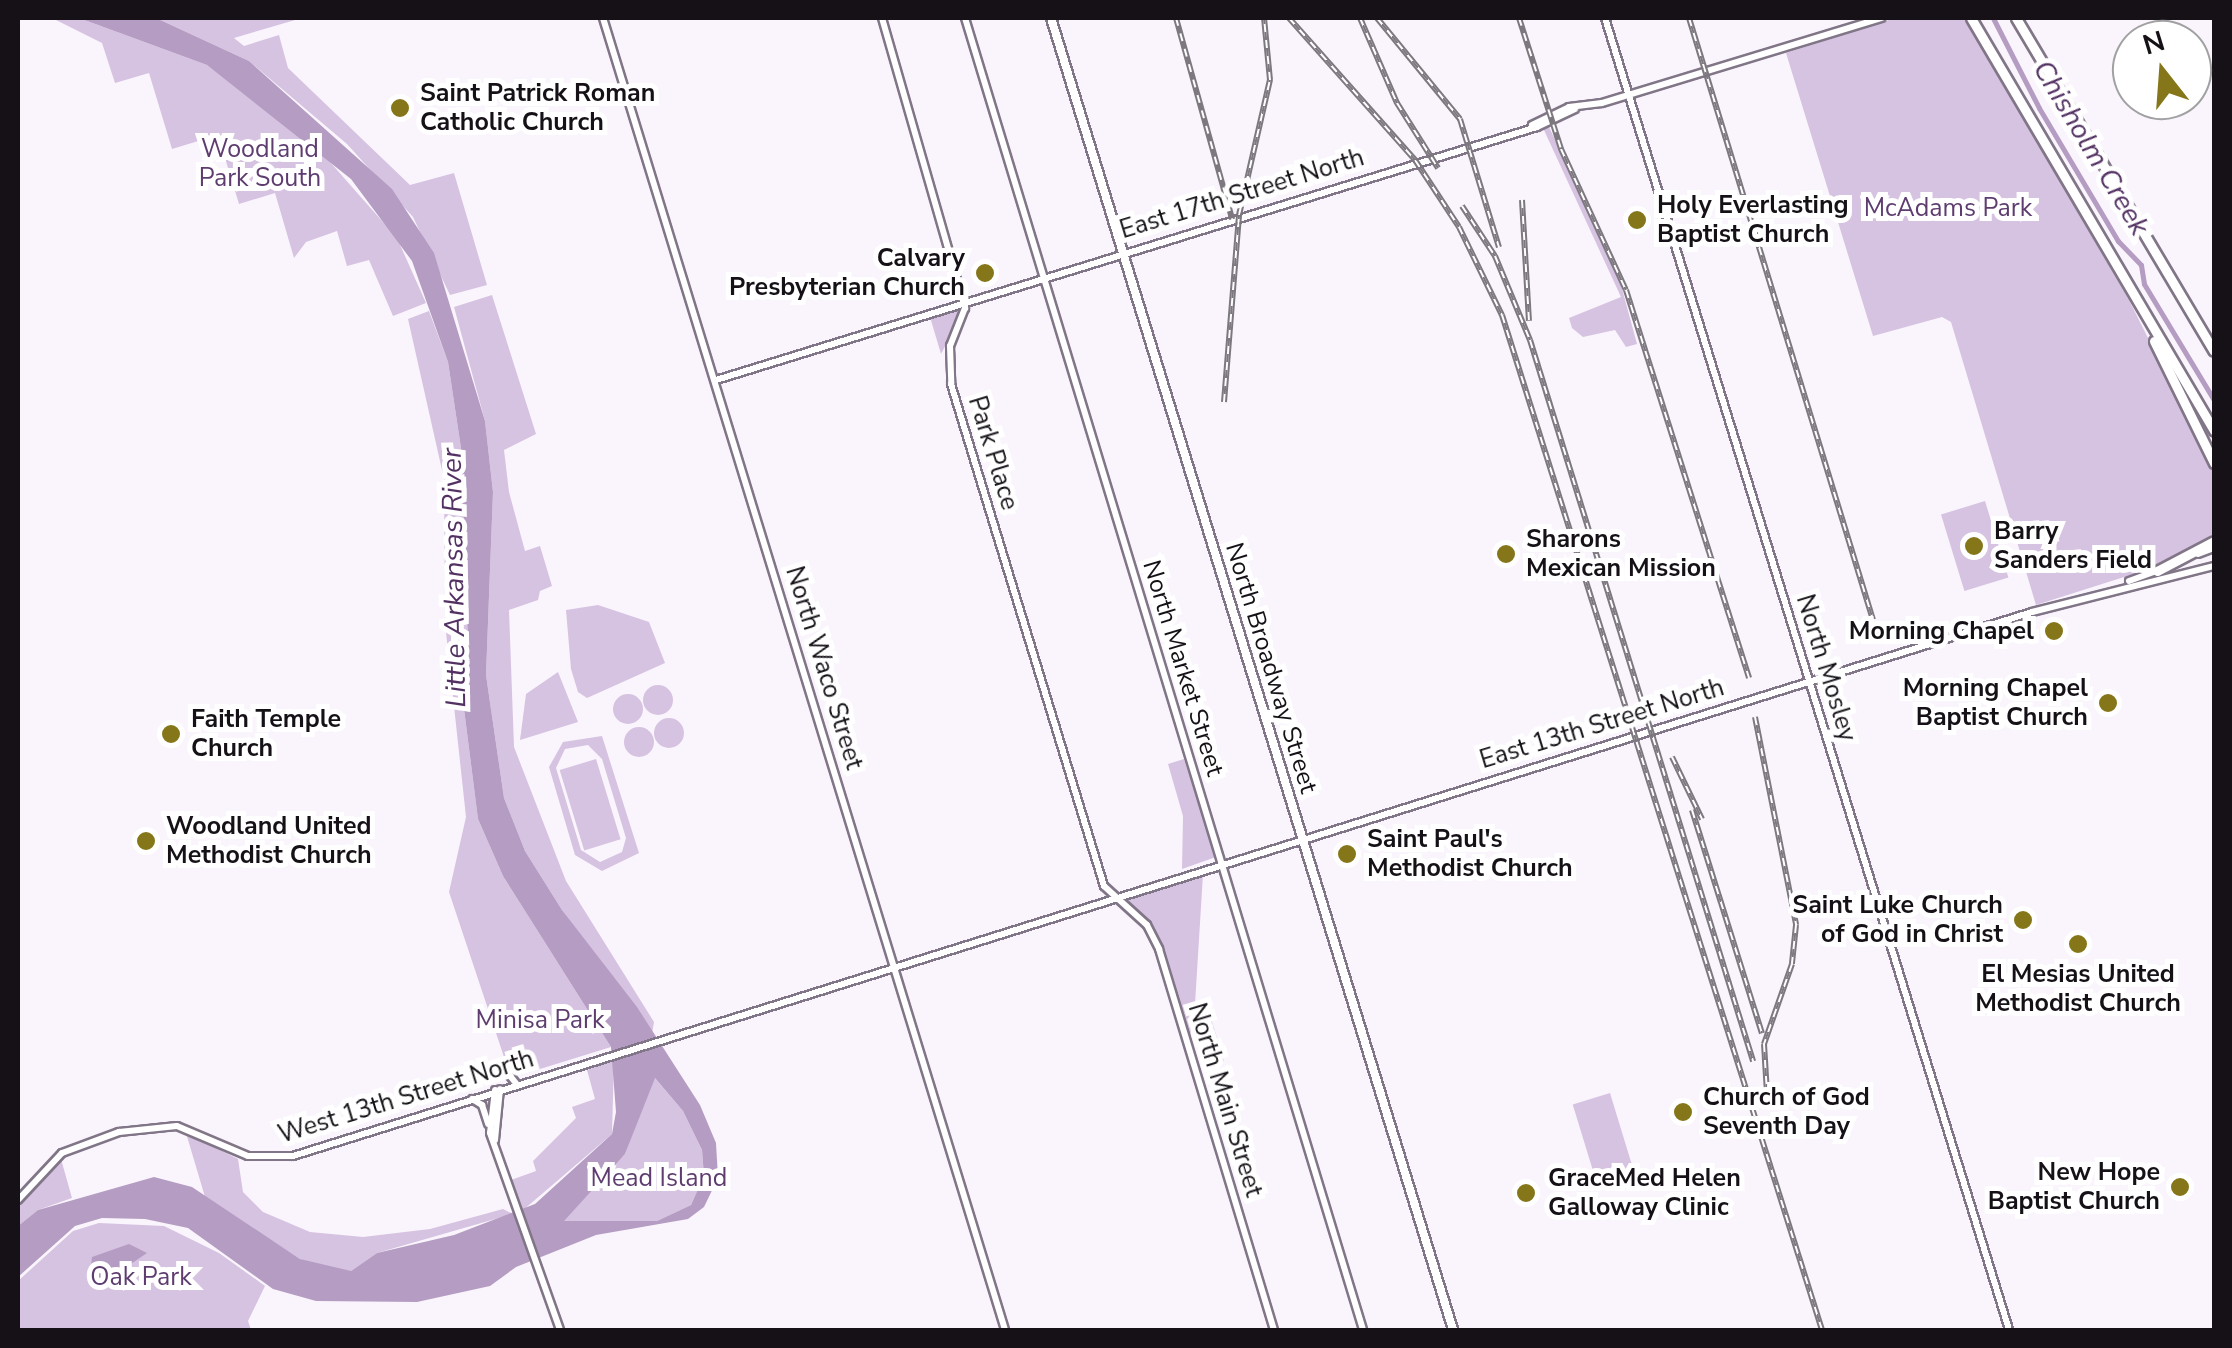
<!DOCTYPE html>
<html>
<head>
<meta charset="utf-8">
<style>
	body { margin:0 }
	#map { position:relative; width:2232px; height:1348px; overflow:hidden; background:#faf5fc; font-family:"Nunito Sans",sans-serif }
	div>[style] { position:absolute }
	.green>* { inset:0; background:#d6c2e1; transform-origin:0 0 }
	.round { border-radius:50% }
	.water>* { inset:0; background:#b59cc2 }
	.canal>* { height:5px; margin:-2.5px; padding:0 2.5px; transform-origin:2.5px; border-radius:2.5px; background:#b59cc2 }
	.roads { filter:drop-shadow(2px 0 #817687) drop-shadow(-2px 0 #817687) drop-shadow(0 2px #817687) drop-shadow(0 -2px #817687) }
	.secondary>* { height:6px; margin:-3px; padding:0 3px; transform-origin:3px; border-radius:3px; background:#fff }
	.primary>* { height:8px; margin:-4px; padding:0 4px; transform-origin:4px; border-radius:4px; background:#fff }
	.highway>* { height:9px; margin:-4.5px; padding:0 4.5px; transform-origin:4.5px; border-radius:4.5px; background:#fff }
	.rail>* { height:6px; margin-top:-3px; transform-origin:0; background:repeating-linear-gradient(90deg,#fff 0 8px,#7d787f 0 16px); box-sizing:border-box; border-block:2px solid #7d787f }
	.dots>* { width:28px; height:28px; translate:-50% -50%; box-sizing:border-box; border:5px solid #fff; border-radius:50% }
	span { translate:-50% -50%; white-space:nowrap; text-align:center; line-height:1.15; -webkit-text-stroke:10px #fff; paint-order:stroke }
	.poi-label { font-size:25px; color:#151117; font-weight:700 }
	.left { translate:0 -50%; text-align:left }
	.right { translate:-100% -50%; text-align:right }
	.park-label { font-size:25px; color:#5e3c6f }
	.street-label { font-size:25px; color:#151117 }
	.water-label { font-size:28px; color:#533263; font-style:italic }
	.frame { position:absolute; inset:0; border:20px solid #151117; pointer-events:none }
	.north { position:absolute; left:2112px; top:20px; width:100px; height:100px; box-sizing:border-box; background:#fff; border:2px solid #a1a0a2; border-radius:50%; rotate:343deg; font-size:28px; font-weight:700; line-height:40px; text-align:center; color:#151117 }
	.north::after { content:''; display:block; margin:auto; width:35px; height:45px; background:#857619; clip-path:polygon(50% 0,100% 100%,50% 72%,0 100%) }
</style>
</head>
<body>
<div id="map">
	<div class="green">
		<div style="clip-path:polygon(52px 18px,79px 18px,207px 65px,315px 145px,397px 238px,426px 303px,393px 316px,369px 260px,347px 266px,337px 231px,306px 242px,294px 258px,275px 193px,239px 204px,218px 135px,172px 149px,149px 73px,115px 83px,102px 43px)"></div>
		<div style="clip-path:polygon(156px 18px,302px 18px,234px 38px,244px 46px,279px 35px,288px 68px,410px 185px,454px 173px,487px 285px,450px 295px,413px 217px,347px 144px,249px 61px)"></div>
		<div style="clip-path:polygon(1895px 18px,1965px 18px,2130px 302px,2214px 470px,2212px 539px,2143px 571px,2036px 605px,1951px 322px,1942px 317px,1873px 336px,1786px 53px)"></div>
		<div style="clip-path:polygon(1549px 127px,1618px 274px,1637px 344px,1626px 347px,1615px 330px,1583px 337px,1572px 328px,1569px 318px,1621px 297px,1543px 128px)"></div>
		<div style="clip-path:polygon(492px 295px,536px 434px,504px 450px,509px 492px,525px 551px,540px 546px,552px 586px,540px 591px,538px 600px,509px 610px,514px 747px,566px 881px,654px 1022px,652px 1034px,562px 910px,525px 851px,504px 798px,486px 675px,493px 492px,485px 421px,454px 307px)"></div>
		<div style="clip-path:polygon(959px 309px,955px 327px,941px 354px,930px 317px)"></div>
		<div style="clip-path:polygon(429px 311px,448px 362px,461px 448px,468px 643px,463px 701px,478px 819px,503px 876px,611px 1047px,511px 1078px,449px 892px,466px 817px,445px 623px,444px 479px,408px 319px)"></div>
		<div style="left:1985px;top:501px;width:80px;height:46px;rotate:73deg"></div>
		<div style="clip-path:polygon(598px 605px,649px 622px,665px 663px,587px 698px,578px 692px,571px 669px,566px 610px)"></div>
		<div style="clip-path:polygon(558px 672px,578px 722px,520px 740px,526px 694px)"></div>
		<div class="round" style="left:643px;top:685px;width:30px;height:30px"></div>
		<div class="round" style="left:613px;top:694px;width:30px;height:30px"></div>
		<div class="round" style="left:654px;top:718px;width:30px;height:30px"></div>
		<div class="round" style="left:624px;top:727px;width:30px;height:30px"></div>
		<div style="clip-path:polygon(evenodd,602px 736px,639px 853px,602px 871px,575px 855px,549px 767px,563px 742px,602px 736px,588px 745px,602px 759px,626px 838px,622px 852px,600px 862px,581px 850px,556px 768px,565px 749px,588px 745px)"></div>
		<div style="left:596px;top:759px;width:84px;height:38px;rotate:73deg"></div>
		<div style="clip-path:polygon(1184px 759px,1216px 857px,1182px 869px,1183px 816px,1168px 764px)"></div>
		<div style="clip-path:polygon(1203px 874px,1195px 1004px,1190px 1037px,1156px 932px,1125px 900px)"></div>
		<div style="left:1210px;top:1015px;width:48px;height:9px;rotate:73deg"></div>
		<div style="clip-path:polygon(614px 1060px,612px 1134px,522px 1211px,511px 1180px,536px 1171px,533px 1161px,576px 1118px,572px 1107px,595px 1099px,587px 1070px)"></div>
		<div style="clip-path:polygon(654px 1077px,683px 1111px,702px 1150px,704px 1177px,691px 1205px,657px 1221px,564px 1221px,562px 1216px,625px 1154px)"></div>
		<div style="left:1610px;top:1093px;width:77px;height:39px;rotate:73deg"></div>
		<div style="clip-path:polygon(186px 1133px,238px 1159px,243px 1192px,263px 1212px,310px 1232px,363px 1237px,430px 1229px,503px 1209px,513px 1214px,377px 1253px,351px 1271px,332px 1271px,300px 1259px,205px 1197px)"></div>
		<div style="clip-path:polygon(61px 1159px,72px 1198px,38px 1210px,18px 1226px,18px 1208px)"></div>
		<div style="clip-path:polygon(99px 1223px,164px 1226px,219px 1253px,265px 1286px,248px 1321px,251px 1330px,18px 1330px,18px 1281px,73px 1231px)"></div>
	</div>
	<div class="water">
		<div style="clip-path:polygon(evenodd,79px 18px,156px 18px,249px 61px,392px 189px,434px 253px,485px 421px,493px 492px,486px 675px,504px 798px,525px 851px,562px 910px,637px 1007px,700px 1105px,716px 1143px,718px 1178px,704px 1207px,688px 1219px,596px 1235px,516px 1267px,490px 1286px,417px 1302px,316px 1301px,273px 1289px,188px 1228px,145px 1219px,102px 1218px,75px 1226px,18px 1277px,18px 1226px,38px 1210px,154px 1177px,192px 1187px,300px 1259px,351px 1271px,377px 1253px,454px 1235px,535px 1204px,612px 1134px,616px 1112px,611px 1047px,503px 876px,478px 819px,463px 701px,468px 643px,461px 448px,448px 362px,412px 261px,351px 179px,207px 65px,79px 18px,655px 1078px,683px 1111px,702px 1150px,704px 1176px,691px 1205px,657px 1221px,564px 1221px,625px 1154px,655px 1078px)"></div>
		<div style="clip-path:polygon(129px 1244px,147px 1253px,110px 1278px,90px 1278px,92px 1257px)"></div>
	</div>
	<div class="canal">
		<div style="left:1993px;top:18px;width:101px;rotate:62.9deg"></div>
		<div style="left:2039px;top:108px;width:155px;rotate:59.3deg"></div>
		<div style="left:2118px;top:241px;width:33px;rotate:46deg"></div>
		<div style="left:2141px;top:265px;width:19px;rotate:81deg"></div>
		<div style="left:2144px;top:284px;width:135px;rotate:58.9deg"></div>
	</div>
	<div class="roads">
		<div class="secondary">
			<div style="left:603px;top:18px;width:1372px;rotate:72.96deg"></div>
			<div style="left:882px;top:18px;width:302px;rotate:74deg"></div>
			<div style="left:965px;top:308px;width:41px;rotate:111.5deg"></div>
			<div style="left:950px;top:346px;width:38px;rotate:88deg"></div>
			<div style="left:951px;top:384px;width:525px;rotate:73.05deg"></div>
			<div style="left:1104px;top:886px;width:58px;rotate:42.2deg"></div>
			<div style="left:1147px;top:925px;width:27px;rotate:63deg"></div>
			<div style="left:1159px;top:949px;width:398px;rotate:73.2deg"></div>
			<div style="left:965px;top:18px;width:1371px;rotate:73.12deg"></div>
			<div style="left:1605px;top:18px;width:1373px;rotate:72.88deg"></div>
			<div style="left:1532px;top:125px;width:41px;rotate:-25.9deg"></div>
			<div style="left:1569px;top:107px;width:33px;rotate:-7deg"></div>
			<div style="left:1602px;top:103px;width:292px;rotate:-16.9deg"></div>
			<div style="left:716px;top:380px;width:859px;rotate:-17.13deg"></div>
			<div style="left:1537px;top:127px;width:42px;rotate:-25.3deg"></div>
			<div style="left:2198px;top:554px;width:17px;rotate:-21deg"></div>
			<div style="left:2129px;top:581px;width:32px;rotate:-20deg"></div>
			<div style="left:502px;top:1066px;width:22px;rotate:51deg"></div>
			<div style="left:495px;top:1090px;width:43px;rotate:96.6deg"></div>
			<div style="left:490px;top:1133px;width:209px;rotate:70.4deg"></div>
			<div style="left:472px;top:1099px;width:12px;rotate:31deg"></div>
			<div style="left:482px;top:1105px;width:20px;rotate:72deg"></div>
			<div style="left:495px;top:1140px;width:51px;rotate:-84.4deg"></div>
			<div style="left:18px;top:1200px;width:64px;rotate:-46.9deg"></div>
			<div style="left:62px;top:1153px;width:61px;rotate:-20.2deg"></div>
			<div style="left:119px;top:1132px;width:58px;rotate:-5.9deg"></div>
			<div style="left:177px;top:1126px;width:77px;rotate:22.9deg"></div>
			<div style="left:248px;top:1156px;width:45px"></div>
			<div style="left:293px;top:1156px;width:1822px;rotate:-17.37deg"></div>
			<div style="left:2032px;top:612px;width:188px;rotate:-14.2deg"></div>
		</div>
		<div class="primary">
			<div style="left:1051px;top:18px;width:1372px;rotate:72.96deg"></div>
		</div>
		<div class="highway">
			<div style="left:1971px;top:18px;width:479px;rotate:59.5deg"></div>
			<div style="left:2016px;top:18px;width:387px;rotate:59.3deg"></div>
			<div style="left:2154px;top:341px;width:136px;rotate:63.8deg"></div>
			<div style="left:2157px;top:571px;width:64px;rotate:-27.8deg"></div>
		</div>
	</div>
	<div class="rail">
		<div style="left:1176px;top:18px;width:209px;rotate:74.4deg"></div>
		<div style="left:1289px;top:18px;width:190px;rotate:48.4deg"></div>
		<div style="left:1415px;top:160px;width:80px;rotate:56.7deg"></div>
		<div style="left:1459px;top:227px;width:98px;rotate:64deg"></div>
		<div style="left:1502px;top:315px;width:1064px;rotate:72.5deg"></div>
		<div style="left:1360px;top:18px;width:93px;rotate:66.5deg"></div>
		<div style="left:1397px;top:103px;width:77px;rotate:57.8deg"></div>
		<div style="left:1377px;top:18px;width:131px;rotate:50.6deg"></div>
		<div style="left:1460px;top:119px;width:134px;rotate:73.1deg"></div>
		<div style="left:1519px;top:18px;width:138px;rotate:72.2deg"></div>
		<div style="left:1561px;top:149px;width:155px;rotate:65.3deg"></div>
		<div style="left:1626px;top:290px;width:407px;rotate:72.4deg"></div>
		<div style="left:1689px;top:18px;width:629px;rotate:73deg"></div>
		<div style="left:1522px;top:200px;width:121px;rotate:86.7deg"></div>
		<div style="left:1462px;top:206px;width:60px;rotate:56.6deg"></div>
		<div style="left:1495px;top:256px;width:91px;rotate:67.4deg"></div>
		<div style="left:1530px;top:340px;width:755px;rotate:72.81deg"></div>
		<div style="left:1224px;top:402px;width:188px;rotate:-85.4deg"></div>
		<div style="left:1239px;top:215px;width:139px;rotate:-77.1deg"></div>
		<div style="left:1270px;top:80px;width:62px;rotate:-95.5deg"></div>
		<div style="left:1755px;top:717px;width:212px;rotate:78.8deg"></div>
		<div style="left:1796px;top:925px;width:39px;rotate:96deg"></div>
		<div style="left:1792px;top:964px;width:85px;rotate:109.3deg"></div>
		<div style="left:1764px;top:1044px;width:66px;rotate:86.5deg"></div>
		<div style="left:1672px;top:757px;width:69px;rotate:64.2deg"></div>
		<div style="left:1692px;top:810px;width:234px;rotate:72.6deg"></div>
	</div>
	<div class="dots">
		<div style="left:400px;top:108px;background:#857619"></div>
		<div style="left:1637px;top:220px;background:#857619"></div>
		<div style="left:985px;top:273px;background:#857619"></div>
		<div style="left:1974px;top:546px;background:#857619"></div>
		<div style="left:1506px;top:554px;background:#857619"></div>
		<div style="left:2054px;top:631px;background:#857619"></div>
		<div style="left:2108px;top:703px;background:#857619"></div>
		<div style="left:171px;top:734px;background:#857619"></div>
		<div style="left:146px;top:841px;background:#857619"></div>
		<div style="left:1347px;top:854px;background:#857619"></div>
		<div style="left:2023px;top:920px;background:#857619"></div>
		<div style="left:2078px;top:944px;background:#857619"></div>
		<div style="left:1683px;top:1112px;background:#857619"></div>
		<div style="left:2180px;top:1187px;background:#857619"></div>
		<div style="left:1526px;top:1193px;background:#857619"></div>
	</div>
	<div class="poi-label">
		<span class="left" style="left:420px;top:108px">Saint Patrick Roman<br>Catholic Church</span>
		<span class="left" style="left:1657px;top:220px">Holy Everlasting<br>Baptist Church</span>
		<span class="right" style="left:965px;top:273px">Calvary<br>Presbyterian Church</span>
		<span class="left" style="left:1994px;top:546px">Barry<br>Sanders Field</span>
		<span class="left" style="left:1526px;top:554px">Sharons<br>Mexican Mission</span>
		<span class="right" style="left:2034px;top:631px">Morning Chapel</span>
		<span class="right" style="left:2088px;top:703px">Morning Chapel<br>Baptist Church</span>
		<span class="left" style="left:191px;top:734px">Faith Temple<br>Church</span>
		<span class="left" style="left:166px;top:841px">Woodland United<br>Methodist Church</span>
		<span class="left" style="left:1367px;top:854px">Saint Paul's<br>Methodist Church</span>
		<span class="right" style="left:2003px;top:920px">Saint Luke Church<br>of God in Christ</span>
		<span style="left:2078px;top:989px">El Mesias United<br>Methodist Church</span>
		<span class="left" style="left:1703px;top:1112px">Church of God<br>Seventh Day</span>
		<span class="right" style="left:2160px;top:1187px">New Hope<br>Baptist Church</span>
		<span class="left" style="left:1548px;top:1193px">GraceMed Helen<br>Galloway Clinic</span>
	</div>
	<div class="park-label">
		<span style="left:260px;top:164px">Woodland<br>Park South</span>
		<span style="left:1948px;top:208px">McAdams Park</span>
		<span style="left:540px;top:1020px">Minisa Park</span>
		<span style="left:659px;top:1178px">Mead Island</span>
		<span style="left:141px;top:1277px">Oak Park</span>
	</div>
	<div class="street-label">
		<span style="left:1242px;top:194px;rotate:-17deg">East 17th Street North</span>
		<span style="left:993px;top:453px;rotate:73deg">Park Place</span>
		<span style="left:824px;top:668px;rotate:73deg">North Waco Street</span>
		<span style="left:1183px;top:668px;rotate:73deg">North Market Street</span>
		<span style="left:1271px;top:668px;rotate:73deg">North Broadway Street</span>
		<span style="left:1826px;top:668px;rotate:73deg">North Mosley</span>
		<span style="left:1602px;top:724px;rotate:-17deg">East 13th Street North</span>
		<span style="left:406px;top:1097px;rotate:-17deg">West 13th Street North</span>
		<span style="left:1225px;top:1100px;rotate:73deg">North Main Street</span>
	</div>
	<div class="water-label">
		<span style="left:2091px;top:148px;rotate:59deg">Chisholm Creek</span>
		<span style="left:454px;top:578px;rotate:-91deg">Little Arkansas River</span>
	</div>
	<div class="frame"></div>
	<div class="north">N</div>
</div>
</body>
</html>
